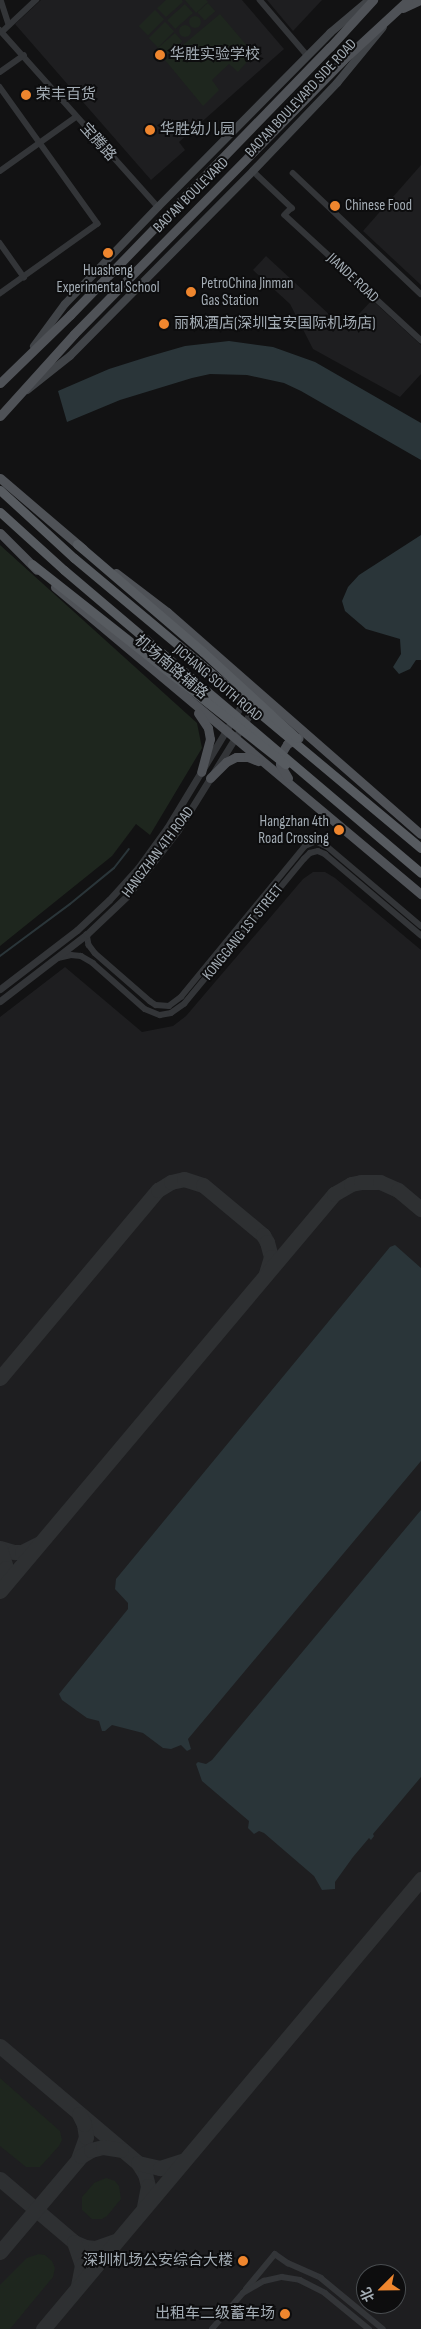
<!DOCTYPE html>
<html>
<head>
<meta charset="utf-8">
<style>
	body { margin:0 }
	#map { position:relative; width:421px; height:2329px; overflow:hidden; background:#121213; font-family:"Sofia Sans Condensed","Noto Sans SC",sans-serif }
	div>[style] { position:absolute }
	.built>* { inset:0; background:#1e1e20 }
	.green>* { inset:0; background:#1e261e; transform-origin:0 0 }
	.round { border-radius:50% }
	.water>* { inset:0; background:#2a3539 }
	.stream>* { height:2px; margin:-1px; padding:0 1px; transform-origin:1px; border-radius:1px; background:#2a3539 }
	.taxiway>* { height:15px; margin:-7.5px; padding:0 7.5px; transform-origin:7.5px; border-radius:7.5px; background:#2e3032 }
	.minor>* { height:5.5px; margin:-2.75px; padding:0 2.75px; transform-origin:2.75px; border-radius:2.75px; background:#333538 }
	.tertiary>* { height:7px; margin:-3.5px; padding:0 3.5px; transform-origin:3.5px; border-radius:3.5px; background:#333538 }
	.secondary>* { height:8px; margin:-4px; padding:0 4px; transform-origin:4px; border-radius:4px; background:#414448 }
	.primary>* { height:9px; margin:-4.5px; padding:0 4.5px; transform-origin:4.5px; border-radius:4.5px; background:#4f5257 }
	.trunk>* { height:9px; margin:-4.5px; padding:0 4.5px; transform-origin:4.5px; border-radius:4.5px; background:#575b60 }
	.dots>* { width:14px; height:14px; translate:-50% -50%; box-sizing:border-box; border:2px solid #0d0d0e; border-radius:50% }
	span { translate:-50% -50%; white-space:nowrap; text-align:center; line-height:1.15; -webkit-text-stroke:4px #0d0d0e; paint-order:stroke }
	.poi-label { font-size:15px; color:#a3acb4 }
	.left { translate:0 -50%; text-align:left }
	.right { translate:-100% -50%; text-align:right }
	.street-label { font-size:15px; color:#a3acb4 }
	.north { position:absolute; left:356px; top:2264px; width:50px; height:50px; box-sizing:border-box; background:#0d0d0e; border:1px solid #494d50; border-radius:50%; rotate:247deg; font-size:14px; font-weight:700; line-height:20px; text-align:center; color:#a3acb4 }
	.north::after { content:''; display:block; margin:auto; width:18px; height:22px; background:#ef862e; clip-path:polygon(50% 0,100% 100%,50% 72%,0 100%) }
</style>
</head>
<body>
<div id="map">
	<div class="built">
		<div style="clip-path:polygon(41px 0,242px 0,284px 49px,179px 142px,185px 150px,151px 180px,15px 24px)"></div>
		<div style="clip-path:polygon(267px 0,322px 0,293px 31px)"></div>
		<div style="clip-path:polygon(421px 165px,421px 285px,363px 231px)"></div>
		<div style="clip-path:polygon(266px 256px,345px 329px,372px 300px,421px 345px,421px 374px,400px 397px,313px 349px,290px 304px,253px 270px)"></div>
		<div style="clip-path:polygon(evenodd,313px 872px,325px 872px,335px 878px,421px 950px,421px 2329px,0 2329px,0 1017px,65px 967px,142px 1032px,173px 1026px,186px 1016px,303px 879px,313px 872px,366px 2274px,396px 2274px,396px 2304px,366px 2304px,366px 2274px)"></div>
	</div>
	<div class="green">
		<div style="clip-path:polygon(166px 0,182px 0,183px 2px,166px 17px,157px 8px)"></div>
		<div style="clip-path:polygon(185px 0,206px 0,208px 2px,196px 13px)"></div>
		<div style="left:208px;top:3px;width:11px;height:14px;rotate:49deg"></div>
		<div style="left:185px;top:4px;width:12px;height:24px;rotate:48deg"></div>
		<div style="left:155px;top:10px;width:13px;height:23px;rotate:45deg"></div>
		<div style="clip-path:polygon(220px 14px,254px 54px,238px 72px,229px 64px,212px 80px,219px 90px,203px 106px,165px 60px)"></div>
		<div class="round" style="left:189px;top:16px;width:12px;height:12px"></div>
		<div style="left:165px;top:22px;width:13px;height:23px;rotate:45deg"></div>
		<div class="round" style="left:179px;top:25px;width:12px;height:12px"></div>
		<div style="left:175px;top:33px;width:11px;height:24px;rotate:49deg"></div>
		<div style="clip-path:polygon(0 545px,197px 723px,202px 748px,150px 835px,136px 824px,112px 856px,0 946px)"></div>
		<div style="clip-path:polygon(0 2078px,60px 2131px,62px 2140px,59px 2146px,40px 2167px,26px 2167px,0 2146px)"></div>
		<div style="clip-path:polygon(106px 2178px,115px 2181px,119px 2186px,121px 2199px,107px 2216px,102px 2219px,92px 2219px,82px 2210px,82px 2197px,94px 2183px)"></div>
		<div style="clip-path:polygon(39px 2254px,45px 2255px,52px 2261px,55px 2268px,53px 2277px,10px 2329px,0 2329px,0 2285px,27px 2258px)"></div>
	</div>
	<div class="water">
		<div style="clip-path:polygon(229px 341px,273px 347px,315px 362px,421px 423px,421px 460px,301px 391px,284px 383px,247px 375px,210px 374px,192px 378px,120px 400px,67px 422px,58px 391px,109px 369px,147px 357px,185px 346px)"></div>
		<div style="clip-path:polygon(421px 535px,421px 660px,416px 660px,410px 669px,399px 674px,393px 667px,401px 654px,400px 639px,366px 629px,345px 611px,342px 601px,348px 587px,359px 575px)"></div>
		<div style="clip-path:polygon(395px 1245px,421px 1268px,421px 1461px,188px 1739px,191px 1749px,187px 1751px,181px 1745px,171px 1749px,163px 1748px,143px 1733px,112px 1725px,105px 1731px,102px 1731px,99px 1721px,87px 1718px,62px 1700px,59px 1694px,128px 1609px,128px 1603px,115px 1589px,116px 1579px,390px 1247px)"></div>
		<div style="clip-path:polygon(421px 1510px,421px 1777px,373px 1834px,374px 1836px,371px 1840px,369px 1838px,353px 1857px,335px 1882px,335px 1889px,322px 1890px,314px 1876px,264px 1833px,259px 1831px,254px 1834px,248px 1828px,249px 1821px,202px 1781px,196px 1764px,198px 1762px,206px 1764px,212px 1760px)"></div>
	</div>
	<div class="stream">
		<div style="left:0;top:956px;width:87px;rotate:-36.6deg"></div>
		<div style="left:70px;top:904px;width:57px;rotate:-39.3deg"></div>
		<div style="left:114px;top:868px;width:24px;rotate:-52deg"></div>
	</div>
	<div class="taxiway">
		<div style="left:0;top:1378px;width:246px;rotate:-50deg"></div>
		<div style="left:158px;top:1190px;width:15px;rotate:-32deg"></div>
		<div style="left:171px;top:1182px;width:13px;rotate:-13deg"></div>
		<div style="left:184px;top:1179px;width:20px;rotate:18deg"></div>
		<div style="left:203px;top:1185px;width:78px;rotate:39.8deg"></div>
		<div style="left:263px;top:1235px;width:8px;rotate:60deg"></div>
		<div style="left:267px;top:1242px;width:16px;rotate:75deg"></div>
		<div style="left:271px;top:1257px;width:17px;rotate:107deg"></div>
		<div style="left:0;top:1548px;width:15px;rotate:16deg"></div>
		<div style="left:14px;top:1552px;width:8px"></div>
		<div style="left:22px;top:1552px;width:18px;rotate:-27deg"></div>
		<div style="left:0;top:1549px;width:20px;rotate:72deg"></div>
		<div style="left:6px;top:1568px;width:20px;rotate:105deg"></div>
		<div style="left:0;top:1591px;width:519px;rotate:-49.93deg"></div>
		<div style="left:334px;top:1194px;width:20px;rotate:-30deg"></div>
		<div style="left:351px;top:1184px;width:10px;rotate:-11deg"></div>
		<div style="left:361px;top:1182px;width:19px"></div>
		<div style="left:380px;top:1182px;width:20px;rotate:24deg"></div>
		<div style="left:398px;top:1190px;width:30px;rotate:40deg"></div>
		<div style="left:0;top:2046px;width:181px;rotate:40.3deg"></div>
		<div style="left:138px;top:2163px;width:13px;rotate:58deg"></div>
		<div style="left:145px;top:2174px;width:12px;rotate:76deg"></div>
		<div style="left:148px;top:2186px;width:21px;rotate:101deg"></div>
		<div style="left:78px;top:2159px;width:23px;rotate:-70deg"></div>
		<div style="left:86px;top:2137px;width:13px;rotate:-99deg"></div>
		<div style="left:84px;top:2124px;width:11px;rotate:-117deg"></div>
		<div style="left:138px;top:2163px;width:23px;rotate:13deg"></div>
		<div style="left:160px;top:2168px;width:23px;rotate:-18deg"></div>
		<div style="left:0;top:2179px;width:97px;rotate:40.4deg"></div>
		<div style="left:74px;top:2242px;width:12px;rotate:24deg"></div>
		<div style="left:85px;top:2247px;width:10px;rotate:6deg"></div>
		<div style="left:95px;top:2248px;width:21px;rotate:-19deg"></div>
		<div style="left:74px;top:2242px;width:24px;rotate:71deg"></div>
		<div style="left:82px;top:2265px;width:21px;rotate:101deg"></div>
		<div style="left:0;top:2252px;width:126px;rotate:-49.8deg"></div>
		<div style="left:81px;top:2156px;width:12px;rotate:-31deg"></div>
		<div style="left:91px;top:2150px;width:12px;rotate:-14deg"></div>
		<div style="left:103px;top:2147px;width:18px;rotate:9deg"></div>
		<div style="left:43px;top:2329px;width:588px;rotate:-49.97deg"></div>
	</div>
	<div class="minor">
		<div style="left:1px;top:0;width:26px;rotate:72deg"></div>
		<div style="left:260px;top:0;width:72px;rotate:49.5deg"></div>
		<div style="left:0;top:30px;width:237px;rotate:48.2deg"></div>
		<div style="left:2px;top:32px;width:47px;rotate:-43.3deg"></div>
		<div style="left:0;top:72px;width:29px;rotate:-35deg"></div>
		<div style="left:0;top:87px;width:168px;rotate:54.4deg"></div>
		<div style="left:98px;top:224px;width:120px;rotate:144.5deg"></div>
		<div style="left:0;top:171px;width:93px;rotate:-35.4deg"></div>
		<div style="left:253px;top:171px;width:54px;rotate:43.5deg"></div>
		<div style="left:292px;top:208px;width:10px;rotate:135deg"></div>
		<div style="left:285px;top:215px;width:185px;rotate:42.6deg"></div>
		<div style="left:293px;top:173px;width:176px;rotate:43.4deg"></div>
		<div style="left:0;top:243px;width:42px;rotate:54.8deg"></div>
		<div style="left:87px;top:934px;width:11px;rotate:80deg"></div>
		<div style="left:89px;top:945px;width:10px;rotate:53deg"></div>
		<div style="left:95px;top:953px;width:73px;rotate:41.1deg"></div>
		<div style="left:150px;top:1001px;width:7px;rotate:34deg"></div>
		<div style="left:156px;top:1005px;width:13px;rotate:4deg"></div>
		<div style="left:169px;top:1006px;width:15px;rotate:-37deg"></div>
		<div style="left:181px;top:997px;width:195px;rotate:-50.6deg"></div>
		<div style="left:305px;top:846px;width:12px;rotate:-24deg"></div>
		<div style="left:316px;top:841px;width:13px;rotate:27deg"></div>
		<div style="left:328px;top:847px;width:122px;rotate:40.3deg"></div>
		<div style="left:58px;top:958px;width:13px;rotate:-13deg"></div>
		<div style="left:71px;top:955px;width:10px;rotate:6deg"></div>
		<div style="left:81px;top:956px;width:14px;rotate:30deg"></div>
		<div style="left:93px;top:963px;width:69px;rotate:41.5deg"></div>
		<div style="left:145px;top:1009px;width:16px;rotate:22deg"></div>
		<div style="left:160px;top:1015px;width:11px;rotate:-10deg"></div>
		<div style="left:171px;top:1013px;width:16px;rotate:-35deg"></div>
		<div style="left:184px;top:1004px;width:188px;rotate:-50.4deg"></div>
		<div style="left:304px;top:859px;width:8px;rotate:-45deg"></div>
		<div style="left:310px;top:853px;width:8px;rotate:-14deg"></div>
		<div style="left:318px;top:851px;width:8px;rotate:23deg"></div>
		<div style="left:325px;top:854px;width:126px;rotate:40.2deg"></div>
		<div style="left:246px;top:2289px;width:45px;rotate:-50.4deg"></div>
		<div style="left:275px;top:2254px;width:16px;rotate:35deg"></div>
		<div style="left:288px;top:2263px;width:36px;rotate:24deg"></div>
		<div style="left:321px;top:2278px;width:80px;rotate:39.4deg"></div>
		<div style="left:212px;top:2329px;width:48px;rotate:-49.3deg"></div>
		<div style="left:243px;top:2293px;width:24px;rotate:-30deg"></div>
		<div style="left:264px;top:2281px;width:18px;rotate:-13deg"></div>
		<div style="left:282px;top:2277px;width:18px;rotate:9deg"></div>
		<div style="left:300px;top:2280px;width:28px;rotate:27deg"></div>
		<div style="left:325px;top:2293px;width:57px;rotate:39.3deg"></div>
	</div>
	<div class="tertiary">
		<div style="left:0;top:989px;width:97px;rotate:-37.5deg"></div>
		<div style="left:77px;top:930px;width:44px;rotate:-43.2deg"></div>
		<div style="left:109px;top:900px;width:43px;rotate:-47.8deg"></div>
		<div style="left:138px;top:868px;width:49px;rotate:-54.1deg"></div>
		<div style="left:167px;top:828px;width:154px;rotate:-58.8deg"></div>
		<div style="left:0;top:1001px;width:110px;rotate:-37.6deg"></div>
		<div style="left:87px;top:934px;width:55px;rotate:-43.5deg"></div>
		<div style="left:127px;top:896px;width:83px;rotate:-52.3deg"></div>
		<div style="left:178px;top:830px;width:148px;rotate:-58.2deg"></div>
	</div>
	<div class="secondary">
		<div style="left:34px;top:346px;width:52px;rotate:-53.6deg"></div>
		<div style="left:65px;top:304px;width:134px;rotate:-46.2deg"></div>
		<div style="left:158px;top:207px;width:245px;rotate:-45.3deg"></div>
		<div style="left:330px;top:33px;width:50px;rotate:-40.1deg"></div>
		<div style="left:27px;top:390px;width:55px;rotate:-38.3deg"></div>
		<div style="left:70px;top:356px;width:260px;rotate:-45.3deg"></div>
		<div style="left:253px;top:171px;width:122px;rotate:-46.3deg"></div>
		<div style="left:337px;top:83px;width:72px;rotate:-50.6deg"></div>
	</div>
	<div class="primary">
		<div style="left:403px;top:8px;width:19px;rotate:-25deg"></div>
		<div style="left:0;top:383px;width:98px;rotate:-44.2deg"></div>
		<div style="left:70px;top:315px;width:373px;rotate:-45.9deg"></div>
		<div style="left:330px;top:47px;width:64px;rotate:-47.5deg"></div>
		<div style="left:0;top:416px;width:110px;rotate:-47.9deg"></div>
		<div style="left:74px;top:334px;width:384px;rotate:-45.5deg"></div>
		<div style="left:343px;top:60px;width:88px;rotate:-42.7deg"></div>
		<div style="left:0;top:478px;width:109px;rotate:40.5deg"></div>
		<div style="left:0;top:533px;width:52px;rotate:45deg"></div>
		<div style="left:116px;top:573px;width:64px;rotate:37.4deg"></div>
		<div style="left:167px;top:612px;width:337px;rotate:41.2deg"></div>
		<div style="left:55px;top:587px;width:478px;rotate:40deg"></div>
		<div style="left:198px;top:713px;width:18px;rotate:56deg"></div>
		<div style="left:208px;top:728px;width:11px;rotate:80deg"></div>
		<div style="left:210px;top:739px;width:34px;rotate:105deg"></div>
		<div style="left:210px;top:778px;width:23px;rotate:-45deg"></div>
		<div style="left:226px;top:762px;width:11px;rotate:-27deg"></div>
		<div style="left:236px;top:757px;width:12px"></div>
		<div style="left:248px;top:757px;width:11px;rotate:22deg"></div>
		<div style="left:288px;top:778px;width:16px;rotate:-120deg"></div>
		<div style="left:280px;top:764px;width:10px;rotate:-84deg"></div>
		<div style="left:281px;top:754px;width:12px;rotate:-59deg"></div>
		<div style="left:287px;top:744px;width:13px;rotate:-27deg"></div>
	</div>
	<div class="trunk">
		<div style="left:0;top:490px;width:100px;rotate:42.6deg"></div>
		<div style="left:74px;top:558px;width:452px;rotate:39.9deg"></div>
		<div style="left:0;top:512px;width:86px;rotate:42.2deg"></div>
		<div style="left:64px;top:570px;width:468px;rotate:40.3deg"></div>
		<div style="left:77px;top:544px;width:166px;rotate:40.6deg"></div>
		<div style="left:203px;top:652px;width:127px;rotate:42.5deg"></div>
		<div style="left:32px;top:564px;width:323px;rotate:38.3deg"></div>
	</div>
	<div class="dots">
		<div style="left:160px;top:55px;background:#ef862e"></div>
		<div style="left:26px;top:95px;background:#ef862e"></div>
		<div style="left:150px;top:130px;background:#ef862e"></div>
		<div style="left:335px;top:206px;background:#ef862e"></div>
		<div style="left:108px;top:253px;background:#ef862e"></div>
		<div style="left:191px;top:292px;background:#ef862e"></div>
		<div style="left:164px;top:324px;background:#ef862e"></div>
		<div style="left:339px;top:830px;background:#ef862e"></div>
		<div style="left:243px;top:2261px;background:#ef862e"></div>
		<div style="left:285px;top:2314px;background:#ef862e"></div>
	</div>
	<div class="poi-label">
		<span class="left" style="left:170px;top:55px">华胜实验学校</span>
		<span class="left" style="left:36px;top:95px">荣丰百货</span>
		<span class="left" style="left:160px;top:130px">华胜幼儿园</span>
		<span class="left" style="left:345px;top:206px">Chinese Food</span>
		<span style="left:108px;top:279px">Huasheng<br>Experimental School</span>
		<span class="left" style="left:201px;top:292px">PetroChina Jinman<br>Gas Station</span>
		<span class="left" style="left:174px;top:324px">丽枫酒店(深圳宝安国际机场店)</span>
		<span class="right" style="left:329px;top:830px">Hangzhan 4th<br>Road Crossing</span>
		<span class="right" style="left:233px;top:2261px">深圳机场公安综合大楼</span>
		<span class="right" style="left:275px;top:2314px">出租车二级蓄车场</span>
	</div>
	<div class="street-label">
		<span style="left:301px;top:98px;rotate:-47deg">BAO'AN BOULEVARD SIDE ROAD</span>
		<span style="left:98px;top:142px;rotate:48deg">宝腾路</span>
		<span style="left:191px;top:195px;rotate:-45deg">BAO'AN BOULEVARD</span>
		<span style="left:353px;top:278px;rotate:43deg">JIANDE ROAD</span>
		<span style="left:171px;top:667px;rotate:40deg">机场南路辅路</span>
		<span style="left:218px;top:683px;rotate:40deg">JICHANG SOUTH ROAD</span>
		<span style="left:158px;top:852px;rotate:-53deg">HANGZHAN 4TH ROAD</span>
		<span style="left:243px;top:932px;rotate:-51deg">KONGGANG 1ST STREET</span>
	</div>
	<div class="north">北</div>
</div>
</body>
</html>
